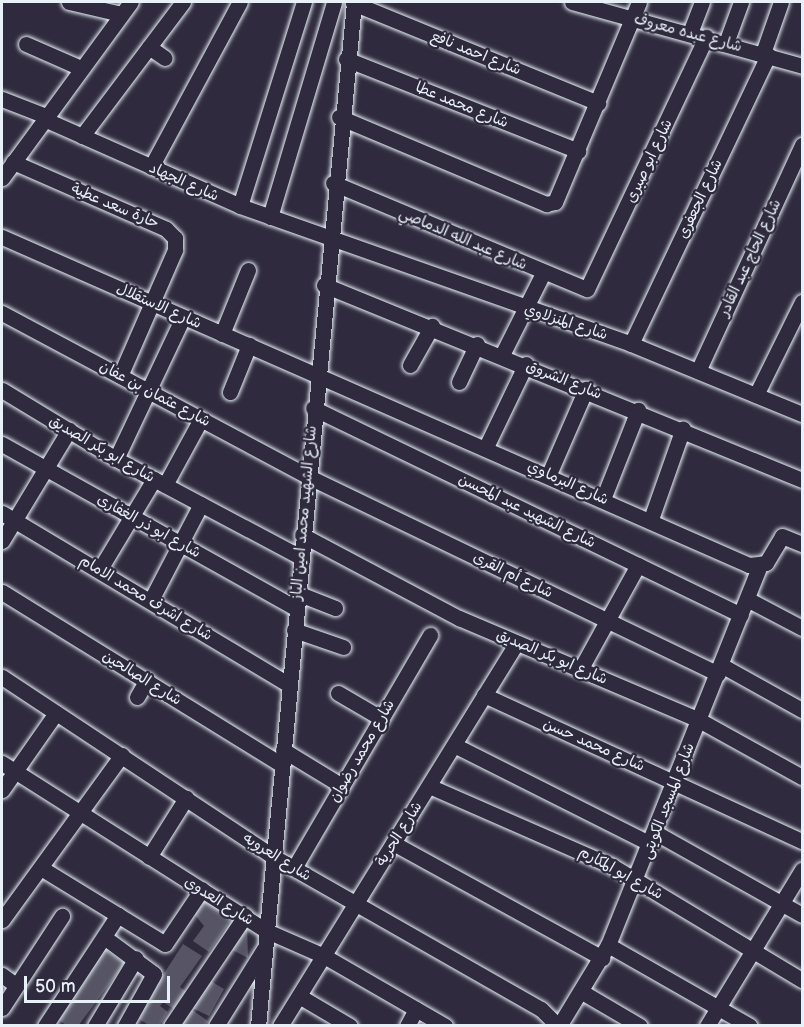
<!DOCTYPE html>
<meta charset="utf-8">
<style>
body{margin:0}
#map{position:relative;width:804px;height:1027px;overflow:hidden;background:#2f2a3d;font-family:"Balsamiq Sans","Playpen Sans Arabic",sans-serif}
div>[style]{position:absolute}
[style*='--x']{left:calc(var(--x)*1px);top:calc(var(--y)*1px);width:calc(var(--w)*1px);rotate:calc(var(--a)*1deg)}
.building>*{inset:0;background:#575565}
.roads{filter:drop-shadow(0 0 2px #e8f1f8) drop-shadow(0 0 2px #e8f1f8)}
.street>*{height:15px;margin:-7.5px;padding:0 7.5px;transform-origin:7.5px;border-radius:7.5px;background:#2f2a3d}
span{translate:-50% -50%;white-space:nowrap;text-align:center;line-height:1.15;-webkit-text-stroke:4.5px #2f2a3d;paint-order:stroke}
.street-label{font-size:15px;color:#e8f1f8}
.frame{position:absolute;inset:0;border:3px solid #e8f1f8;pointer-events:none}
.scale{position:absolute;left:24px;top:976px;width:146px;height:27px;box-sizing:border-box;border:3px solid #e8f1f8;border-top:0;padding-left:8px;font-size:18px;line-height:21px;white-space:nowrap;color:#e8f1f8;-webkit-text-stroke:4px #2f2a3d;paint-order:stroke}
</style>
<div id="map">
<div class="building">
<div style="clip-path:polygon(203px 895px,233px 917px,209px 952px,193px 941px,204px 926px,191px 910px)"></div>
<div style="clip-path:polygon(233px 917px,247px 924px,248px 958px,219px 943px)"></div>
<div style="clip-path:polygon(97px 944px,125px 963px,78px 1026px,67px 1026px,48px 1011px)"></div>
<div style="clip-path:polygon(183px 944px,202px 956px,180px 987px,188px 993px,199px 974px,224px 989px,209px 1016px,182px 1003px,208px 1021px,205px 1026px,169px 1026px,177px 1011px,163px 1002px,160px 1006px,168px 1012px,159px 1026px,150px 1026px,136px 1017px)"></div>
</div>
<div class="roads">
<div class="street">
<div style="--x:69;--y:2;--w:53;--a:13"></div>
<div style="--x:572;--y:2;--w:239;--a:15.5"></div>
<div style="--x:353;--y:3;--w:265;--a:22.2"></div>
<div style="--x:690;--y:33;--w:33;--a:-69"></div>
<div style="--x:726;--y:43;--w:44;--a:-69.9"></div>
<div style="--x:26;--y:44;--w:60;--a:23.6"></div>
<div style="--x:149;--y:47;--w:19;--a:35"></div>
<div style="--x:763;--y:53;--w:54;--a:-70.6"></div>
<div style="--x:346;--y:59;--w:250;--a:21.6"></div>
<div style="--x:2;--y:99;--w:47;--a:21.1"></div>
<div style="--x:339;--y:117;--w:225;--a:22.8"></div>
<div style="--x:546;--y:204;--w:9;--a:-13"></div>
<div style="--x:555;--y:202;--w:217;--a:-67.2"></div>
<div style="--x:44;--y:119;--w:214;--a:23.9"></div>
<div style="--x:240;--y:206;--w:415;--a:19.4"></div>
<div style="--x:631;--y:344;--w:185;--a:22.3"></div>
<div style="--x:82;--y:136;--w:168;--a:-53"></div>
<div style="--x:13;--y:162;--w:167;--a:23.6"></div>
<div style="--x:166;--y:229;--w:13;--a:45"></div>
<div style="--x:175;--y:238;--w:12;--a:90"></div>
<div style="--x:175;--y:250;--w:137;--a:113.6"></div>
<div style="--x:151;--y:167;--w:187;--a:-61.7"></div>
<div style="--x:2;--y:178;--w:218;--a:-53.8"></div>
<div style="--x:333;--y:183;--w:275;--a:22.7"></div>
<div style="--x:587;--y:289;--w:279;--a:-64.7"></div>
<div style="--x:240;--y:206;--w:214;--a:-72.6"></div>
<div style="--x:270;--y:217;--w:224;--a:-73.4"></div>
<div style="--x:2;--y:237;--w:816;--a:23.71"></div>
<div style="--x:749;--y:565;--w:17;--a:-7"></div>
<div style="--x:766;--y:563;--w:31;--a:-59"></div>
<div style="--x:782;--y:536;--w:22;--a:22"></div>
<div style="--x:324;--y:285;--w:516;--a:22.19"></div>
<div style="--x:2;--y:313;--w:346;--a:28.1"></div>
<div style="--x:307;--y:476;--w:456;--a:25.7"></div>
<div style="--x:222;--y:334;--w:69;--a:-67.9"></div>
<div style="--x:631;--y:344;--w:320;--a:-64.6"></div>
<div style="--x:502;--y:355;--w:92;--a:-63.4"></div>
<div style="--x:410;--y:365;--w:45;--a:-60.6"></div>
<div style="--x:698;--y:371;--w:249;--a:-65.3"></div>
<div style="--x:459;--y:382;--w:42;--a:-64.7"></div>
<div style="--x:2;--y:390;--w:133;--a:31.2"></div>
<div style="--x:116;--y:459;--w:208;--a:28"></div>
<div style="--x:230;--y:392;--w:51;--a:-68"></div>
<div style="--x:756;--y:395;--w:104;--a:-63.7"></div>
<div style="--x:313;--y:408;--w:475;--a:25.8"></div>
<div style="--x:2;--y:444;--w:337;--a:29.2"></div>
<div style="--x:486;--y:447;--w:92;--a:-64.3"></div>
<div style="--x:116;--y:459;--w:157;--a:-64.7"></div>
<div style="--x:549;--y:474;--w:93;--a:-66.5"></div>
<div style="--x:165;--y:485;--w:75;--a:-61.4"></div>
<div style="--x:603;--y:499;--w:96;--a:-68.5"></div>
<div style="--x:2;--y:513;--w:335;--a:30.9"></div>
<div style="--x:651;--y:519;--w:96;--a:-70.6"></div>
<div style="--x:302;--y:535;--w:178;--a:27.9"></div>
<div style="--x:459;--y:618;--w:261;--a:23"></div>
<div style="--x:699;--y:720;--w:118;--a:29"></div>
<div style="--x:2;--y:541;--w:130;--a:-58.9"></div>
<div style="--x:100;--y:569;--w:105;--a:-59"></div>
<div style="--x:2;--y:592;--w:329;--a:31.7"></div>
<div style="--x:297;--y:593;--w:41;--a:21.5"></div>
<div style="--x:747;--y:599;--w:62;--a:27.8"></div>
<div style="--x:151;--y:600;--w:108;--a:-62.5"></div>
<div style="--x:294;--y:630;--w:52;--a:19.1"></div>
<div style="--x:721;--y:665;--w:93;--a:29.1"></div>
<div style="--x:580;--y:670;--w:120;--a:-61.1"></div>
<div style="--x:2;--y:677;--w:326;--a:33.5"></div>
<div style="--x:274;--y:857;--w:307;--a:29.7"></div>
<div style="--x:541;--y:1009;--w:24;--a:45"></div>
<div style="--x:338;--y:693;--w:50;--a:30.2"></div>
<div style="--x:484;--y:695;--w:350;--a:24.7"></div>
<div style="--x:137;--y:697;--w:20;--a:-60"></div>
<div style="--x:454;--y:745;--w:220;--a:26.7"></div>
<div style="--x:283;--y:750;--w:69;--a:31.4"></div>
<div style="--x:2;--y:763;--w:314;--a:32.4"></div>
<div style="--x:267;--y:931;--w:62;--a:23.7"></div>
<div style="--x:324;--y:956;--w:140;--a:30"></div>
<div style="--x:429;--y:786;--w:200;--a:23.6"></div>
<div style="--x:612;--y:866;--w:222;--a:31"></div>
<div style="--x:2;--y:790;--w:94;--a:-55"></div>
<div style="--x:656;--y:833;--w:167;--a:29.3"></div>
<div style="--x:393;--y:843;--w:239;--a:28.8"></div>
<div style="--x:149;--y:857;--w:70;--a:-57.9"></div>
<div style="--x:41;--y:868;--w:145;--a:31.5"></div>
<div style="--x:165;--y:944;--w:66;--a:-56.1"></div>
<div style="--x:294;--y:868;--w:270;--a:-59.7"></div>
<div style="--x:2;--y:920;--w:204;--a:-54"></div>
<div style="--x:104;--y:937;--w:62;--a:36.5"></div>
<div style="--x:154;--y:974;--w:60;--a:119.1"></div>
<div style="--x:608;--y:945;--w:163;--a:29.7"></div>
<div style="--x:2;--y:975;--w:17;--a:36"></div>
<div style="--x:582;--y:992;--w:67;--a:30.4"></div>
<div style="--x:299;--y:996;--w:59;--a:30.5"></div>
<div style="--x:2;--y:1008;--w:110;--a:-56.9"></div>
<div style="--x:45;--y:1026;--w:133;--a:-56.7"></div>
<div style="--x:95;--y:1026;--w:79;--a:-58.9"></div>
<div style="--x:171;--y:1026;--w:133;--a:-56.1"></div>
<div style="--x:216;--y:1026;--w:91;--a:-58.1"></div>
<div style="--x:258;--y:1026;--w:1028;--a:-84.64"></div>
<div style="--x:280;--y:1026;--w:450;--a:-58.3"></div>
<div style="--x:407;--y:1026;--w:19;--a:-62"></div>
<div style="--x:559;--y:1026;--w:95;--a:-58.8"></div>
<div style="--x:608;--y:945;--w:407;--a:-68.2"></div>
<div style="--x:707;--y:1026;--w:183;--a:-58.7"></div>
</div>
</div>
<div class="street-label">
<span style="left:688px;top:33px;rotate:15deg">شارع عبده معروف</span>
<span style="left:476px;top:53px;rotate:22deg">شارع احمد نافع</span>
<span style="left:462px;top:105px;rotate:22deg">شارع محمد عطا</span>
<span style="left:649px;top:161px;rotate:-65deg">شارع ابو صبرى</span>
<span style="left:184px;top:182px;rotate:24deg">شارع الجهاد</span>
<span style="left:700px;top:199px;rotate:-65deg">شارع الجعفرى</span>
<span style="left:115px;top:206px;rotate:23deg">حارة سعد عطية</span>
<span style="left:463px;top:239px;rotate:23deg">شارع عبد الله الدماصي</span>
<span style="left:750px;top:258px;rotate:-65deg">شارع الحاج عبد القادر</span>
<span style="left:159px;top:306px;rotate:24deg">شارع الاستقلال</span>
<span style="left:566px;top:322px;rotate:18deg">شارع المنزلاوي</span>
<span style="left:564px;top:380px;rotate:22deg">شارع الشروق</span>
<span style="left:155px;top:394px;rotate:28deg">شارع عثمان بن عفان</span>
<span style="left:102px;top:449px;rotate:30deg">شارع ابو بكر الصديق</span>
<span style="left:568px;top:483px;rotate:24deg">شارع البرماوي</span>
<span style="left:527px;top:511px;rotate:26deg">شارع الشهيد عبد المحسن</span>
<span style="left:304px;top:513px;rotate:-85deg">شارع الشهيد محمد امين الباز</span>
<span style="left:149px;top:526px;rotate:29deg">شارع ابو ذر الغفارى</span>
<span style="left:513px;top:575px;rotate:26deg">شارع أم القرى</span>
<span style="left:146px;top:598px;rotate:31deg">شارع اشرف محمد الامام</span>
<span style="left:552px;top:657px;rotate:23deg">شارع ابو بكر الصديق</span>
<span style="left:142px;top:678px;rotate:32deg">شارع الصالحين</span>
<span style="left:594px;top:745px;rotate:24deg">شارع محمد حسن</span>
<span style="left:362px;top:751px;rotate:-60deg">شارع محمد رضوان</span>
<span style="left:668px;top:801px;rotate:-69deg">شارع المسجد الكويتى</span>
<span style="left:399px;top:834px;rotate:-58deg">شارع الحرية</span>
<span style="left:277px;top:857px;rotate:32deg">شارع العروبه</span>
<span style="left:621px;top:873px;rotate:29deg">شارع ابو المكارم</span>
<span style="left:219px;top:901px;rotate:32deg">شارع العدوى</span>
</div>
<div class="frame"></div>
<div class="scale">50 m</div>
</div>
